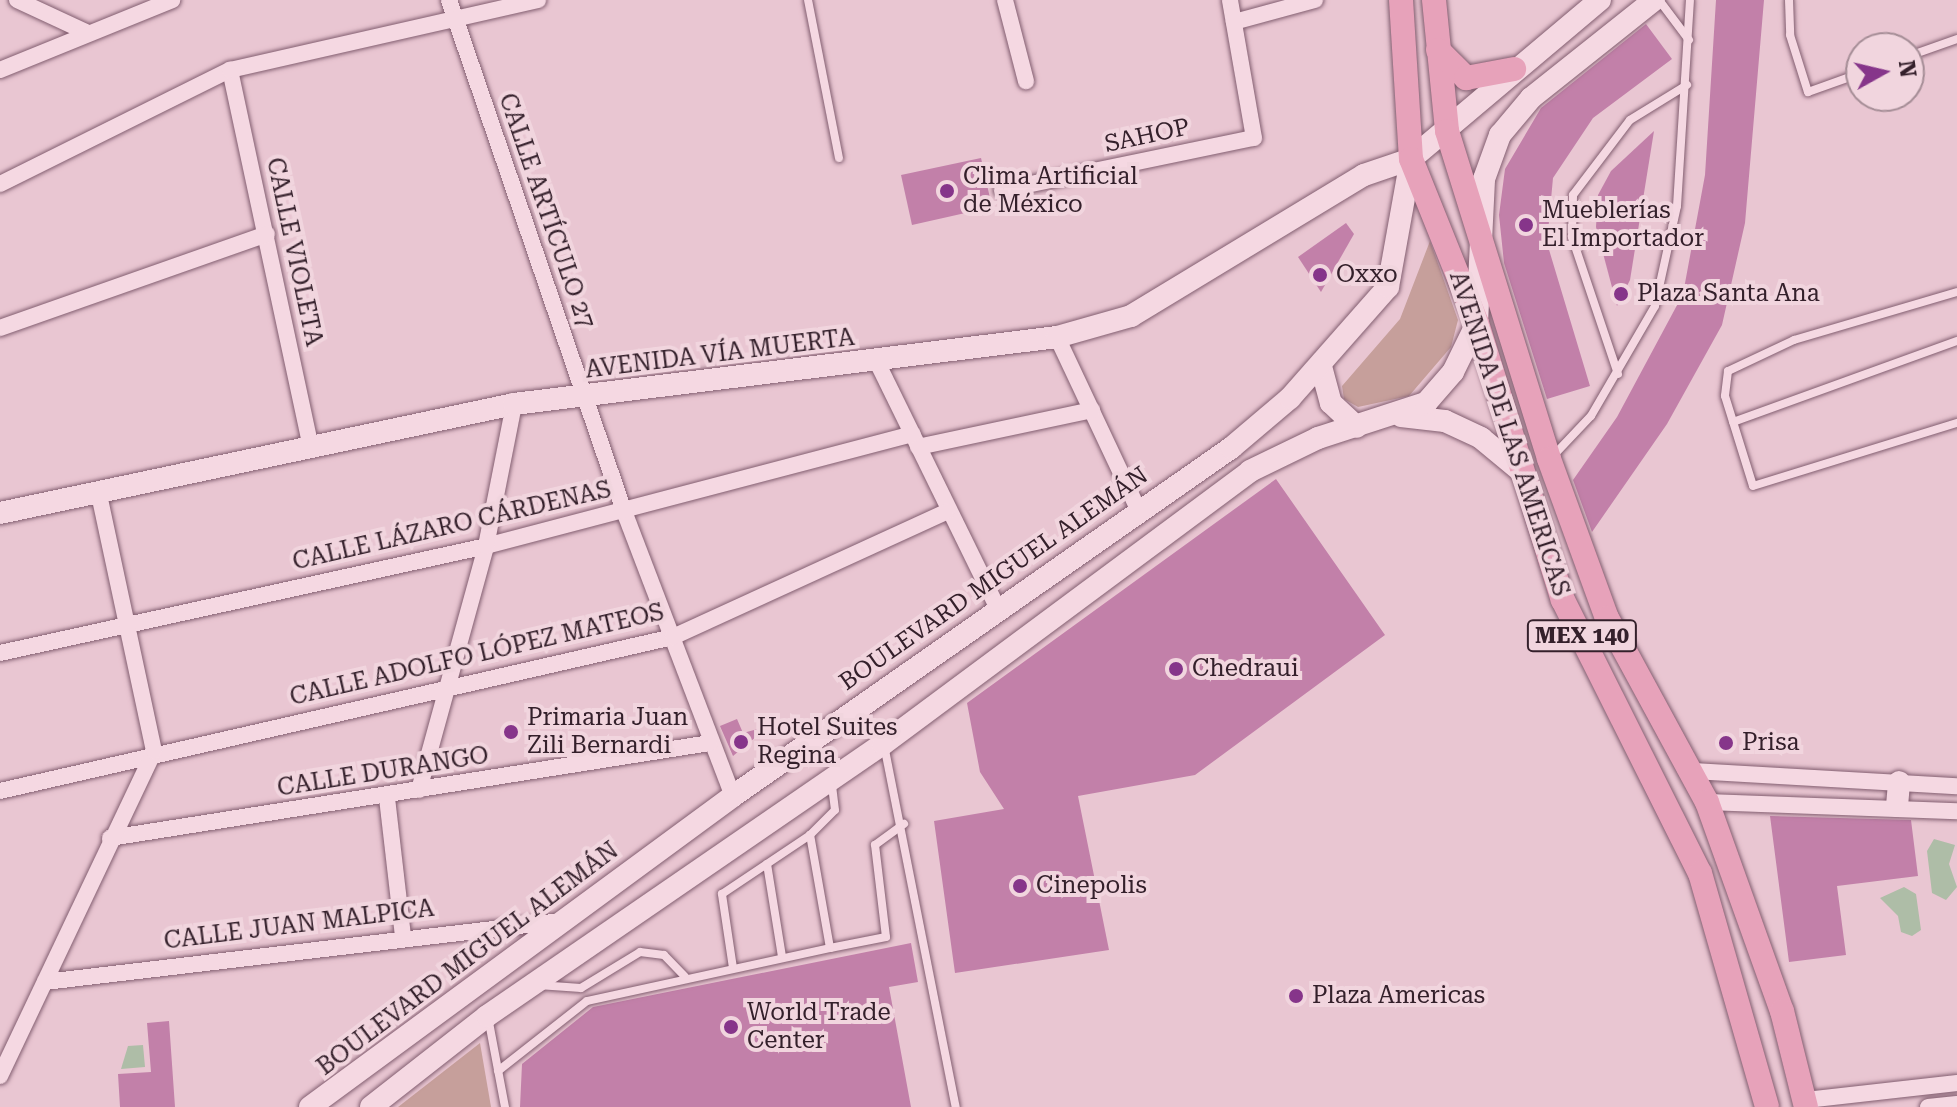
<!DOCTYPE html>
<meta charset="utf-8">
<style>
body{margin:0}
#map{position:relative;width:1957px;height:1107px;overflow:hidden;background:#e9c6d2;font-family:"Roboto Serif",serif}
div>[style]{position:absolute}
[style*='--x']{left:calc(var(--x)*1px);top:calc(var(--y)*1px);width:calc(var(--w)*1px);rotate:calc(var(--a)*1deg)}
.green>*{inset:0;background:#c69f9b}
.water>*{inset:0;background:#aebda7}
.building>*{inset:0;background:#c280a9}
.roads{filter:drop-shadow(0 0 2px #825e70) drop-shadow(0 0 2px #825e70)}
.lane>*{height:8px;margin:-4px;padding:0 4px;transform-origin:4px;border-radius:4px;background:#f5d8e2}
.street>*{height:16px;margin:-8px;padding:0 8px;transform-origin:8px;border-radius:8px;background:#f5d8e2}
.secondary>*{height:22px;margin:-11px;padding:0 11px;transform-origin:11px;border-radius:11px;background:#f5d8e2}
.primary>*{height:24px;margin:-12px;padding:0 12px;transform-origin:12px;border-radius:12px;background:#e7a2ba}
.dots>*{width:22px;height:22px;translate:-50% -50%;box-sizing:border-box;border:4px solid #f1d5de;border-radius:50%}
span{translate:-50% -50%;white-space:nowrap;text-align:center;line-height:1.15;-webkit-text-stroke:8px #f1d5de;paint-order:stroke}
.shield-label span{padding:2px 6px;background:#f1d5de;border:2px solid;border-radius:6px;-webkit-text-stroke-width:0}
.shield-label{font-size:22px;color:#34202b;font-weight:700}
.street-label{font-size:24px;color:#34202b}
.poi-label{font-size:24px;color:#34202b}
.left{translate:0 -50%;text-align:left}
.north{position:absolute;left:1845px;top:32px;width:80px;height:80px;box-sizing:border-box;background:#f1d5de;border:2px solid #a58d96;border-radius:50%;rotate:82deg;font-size:22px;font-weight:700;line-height:32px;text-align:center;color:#34202b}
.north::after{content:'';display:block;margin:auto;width:28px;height:36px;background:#86358a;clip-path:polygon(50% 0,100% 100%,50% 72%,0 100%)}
</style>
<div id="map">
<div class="green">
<div style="clip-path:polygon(1430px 241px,1458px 320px,1451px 347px,1409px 396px,1358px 407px,1344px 399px,1342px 386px,1400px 319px)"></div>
<div style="clip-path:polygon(480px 1043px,491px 1107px,398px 1107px)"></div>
</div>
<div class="water">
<div style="clip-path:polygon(1934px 839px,1955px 845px,1949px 864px,1957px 887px,1946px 900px,1932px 893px,1927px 851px)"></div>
<div style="clip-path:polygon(1904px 887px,1916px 894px,1921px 930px,1912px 936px,1901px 932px,1898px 916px,1880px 898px)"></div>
<div style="clip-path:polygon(143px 1045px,145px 1067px,121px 1069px,128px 1046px)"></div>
</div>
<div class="building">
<div style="clip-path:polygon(1716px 0,1764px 0,1745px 223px,1722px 325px,1667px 424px,1592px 532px,1573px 480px,1617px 417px,1683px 294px,1705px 175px)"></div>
<div style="clip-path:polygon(1646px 24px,1672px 59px,1593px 118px,1553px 178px,1547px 243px,1590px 386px,1547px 399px,1504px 263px,1499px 215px,1505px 169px,1541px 108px)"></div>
<div style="clip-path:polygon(1654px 131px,1630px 280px,1617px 306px,1596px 227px,1598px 195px,1611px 171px)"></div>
<div style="clip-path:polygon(981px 158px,992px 207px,912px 225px,901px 175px)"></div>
<div style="clip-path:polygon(1346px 223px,1354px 234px,1321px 292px,1298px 257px)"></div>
<div style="clip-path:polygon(660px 349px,662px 371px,605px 376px,603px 355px)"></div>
<div style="clip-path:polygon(1276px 479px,1385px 635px,1195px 775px,1078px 796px,1109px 950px,955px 973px,934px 821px,1004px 809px,980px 772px,967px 703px)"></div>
<div style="clip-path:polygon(737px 719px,743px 733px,769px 726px,733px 756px,720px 726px)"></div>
<div style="clip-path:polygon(1770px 816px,1911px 820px,1918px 876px,1837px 886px,1846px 955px,1789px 962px)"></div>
<div style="clip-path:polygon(911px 943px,918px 982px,889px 987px,911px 1107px,520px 1107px,522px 1064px,593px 1007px)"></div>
<div style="clip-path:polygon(169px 1021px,175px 1107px,120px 1107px,118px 1074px,151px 1072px,147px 1023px)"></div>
</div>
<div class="roads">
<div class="lane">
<div style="--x:808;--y:0;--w:161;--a:78.9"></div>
<div style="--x:1659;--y:0;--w:50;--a:53.1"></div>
<div style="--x:1789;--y:0;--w:35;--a:88"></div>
<div style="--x:1790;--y:35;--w:60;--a:72.5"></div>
<div style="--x:1808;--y:92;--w:56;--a:-19.7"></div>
<div style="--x:1909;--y:56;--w:51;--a:-19.5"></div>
<div style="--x:1957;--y:292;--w:170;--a:163.6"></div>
<div style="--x:1794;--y:340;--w:73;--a:154.8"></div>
<div style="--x:1728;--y:371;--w:25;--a:97"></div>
<div style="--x:1725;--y:396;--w:94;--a:72.7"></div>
<div style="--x:1753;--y:486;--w:214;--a:-17.2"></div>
<div style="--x:1618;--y:374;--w:145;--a:-108.6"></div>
<div style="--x:1572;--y:237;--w:42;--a:-88.6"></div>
<div style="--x:1573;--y:195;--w:94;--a:-52.8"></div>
<div style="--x:1630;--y:120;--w:67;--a:-31.6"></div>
<div style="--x:1733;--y:422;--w:238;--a:-19.9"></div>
<div style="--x:1553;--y:456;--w:55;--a:-46.5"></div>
<div style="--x:1591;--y:416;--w:127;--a:-59.8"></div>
<div style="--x:1655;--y:306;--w:102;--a:-77.6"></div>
<div style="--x:1677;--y:206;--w:206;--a:-86.4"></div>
<div style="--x:884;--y:745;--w:369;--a:78.8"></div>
<div style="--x:767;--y:864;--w:94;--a:80.8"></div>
<div style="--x:830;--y:948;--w:57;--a:-11.1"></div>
<div style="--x:886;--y:937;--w:93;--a:-96.8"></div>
<div style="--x:875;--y:845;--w:36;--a:-36"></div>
<div style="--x:733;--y:968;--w:75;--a:-98.5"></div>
<div style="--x:722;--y:894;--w:106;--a:-33.8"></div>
<div style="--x:538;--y:985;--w:43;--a:4"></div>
<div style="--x:581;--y:988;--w:69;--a:-31.4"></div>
<div style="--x:640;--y:952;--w:24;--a:7"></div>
<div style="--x:664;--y:955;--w:30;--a:46"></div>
<div style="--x:488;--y:1017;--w:92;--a:79.3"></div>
<div style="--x:498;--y:1071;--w:113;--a:-38.2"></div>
<div style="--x:587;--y:1001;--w:249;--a:-12.3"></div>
<div style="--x:830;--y:948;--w:115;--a:-100"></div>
<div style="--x:810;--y:835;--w:35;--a:-45"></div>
<div style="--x:835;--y:810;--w:26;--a:-97"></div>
</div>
<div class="street">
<div style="--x:17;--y:0;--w:76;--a:24.9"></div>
<div style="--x:449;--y:0;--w:540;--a:71.1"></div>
<div style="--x:624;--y:511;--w:305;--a:69.1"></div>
<div style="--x:1005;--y:0;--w:84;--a:75.5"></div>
<div style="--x:1234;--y:22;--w:84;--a:-15.2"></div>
<div style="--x:0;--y:70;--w:186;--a:-22.1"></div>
<div style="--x:230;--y:70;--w:382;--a:77.9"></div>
<div style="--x:0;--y:184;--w:257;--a:-26.4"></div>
<div style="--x:230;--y:70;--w:316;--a:-12.8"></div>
<div style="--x:1002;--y:190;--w:257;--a:-11.7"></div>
<div style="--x:1254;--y:138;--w:140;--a:-99.9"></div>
<div style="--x:0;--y:328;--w:283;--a:-19.4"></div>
<div style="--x:1057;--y:337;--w:188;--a:64.8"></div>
<div style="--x:877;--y:362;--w:273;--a:63.9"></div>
<div style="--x:918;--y:447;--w:178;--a:-12"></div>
<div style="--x:0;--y:653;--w:498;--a:-12.4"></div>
<div style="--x:486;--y:546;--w:441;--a:-14.7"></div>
<div style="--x:1693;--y:771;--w:264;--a:3.3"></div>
<div style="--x:419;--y:790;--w:253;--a:-74.6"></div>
<div style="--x:486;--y:546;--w:145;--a:-78.8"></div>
<div style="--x:0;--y:791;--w:690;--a:-12.89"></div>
<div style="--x:673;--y:637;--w:300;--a:-24.6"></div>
<div style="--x:387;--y:798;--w:139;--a:83.4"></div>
<div style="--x:1707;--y:802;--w:250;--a:2.1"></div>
<div style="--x:110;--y:838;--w:607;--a:-9"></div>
<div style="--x:45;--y:982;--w:520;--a:-6.74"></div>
<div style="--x:0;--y:1076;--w:360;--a:-64.6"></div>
<div style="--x:154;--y:751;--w:267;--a:-102.1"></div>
<div style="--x:1806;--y:1100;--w:152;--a:-6.4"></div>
<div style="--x:1928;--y:1107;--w:29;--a:-6"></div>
</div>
<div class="secondary">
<div style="--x:1322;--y:370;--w:34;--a:75"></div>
<div style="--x:1331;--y:403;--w:35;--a:43"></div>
<div style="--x:1401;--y:416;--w:44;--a:6.5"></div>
<div style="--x:1445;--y:421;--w:40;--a:25"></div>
<div style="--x:1481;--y:438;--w:53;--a:39.7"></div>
<div style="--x:0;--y:513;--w:525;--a:-11.97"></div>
<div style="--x:514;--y:404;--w:547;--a:-7.03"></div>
<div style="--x:1057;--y:337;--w:77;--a:-15.8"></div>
<div style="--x:1131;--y:316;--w:272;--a:-31.2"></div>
<div style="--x:1364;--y:175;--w:50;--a:-18.8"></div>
<div style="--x:1897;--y:806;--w:24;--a:-85"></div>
<div style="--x:310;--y:1107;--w:525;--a:-36.32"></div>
<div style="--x:733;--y:796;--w:608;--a:-34.95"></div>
<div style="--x:1231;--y:448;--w:77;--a:-40.3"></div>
<div style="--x:1290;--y:398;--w:148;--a:-48.6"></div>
<div style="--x:1388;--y:287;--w:130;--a:-79.8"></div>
<div style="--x:1411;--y:159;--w:247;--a:-40.1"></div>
<div style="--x:371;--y:1107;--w:147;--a:-38.1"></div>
<div style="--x:487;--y:1016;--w:480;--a:-34.5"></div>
<div style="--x:883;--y:744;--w:457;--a:-36.6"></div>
<div style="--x:1250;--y:471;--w:76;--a:-25.9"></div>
<div style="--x:1318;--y:438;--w:114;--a:-18"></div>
<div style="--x:1426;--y:403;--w:41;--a:-48.9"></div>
<div style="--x:1453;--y:372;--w:55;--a:-63.9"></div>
<div style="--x:1477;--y:323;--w:144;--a:-87.2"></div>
<div style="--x:1484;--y:179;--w:47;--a:-70"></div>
<div style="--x:1500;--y:135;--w:48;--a:-50"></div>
<div style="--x:1531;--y:98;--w:157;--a:-38.5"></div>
</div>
<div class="primary">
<div style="--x:1401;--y:0;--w:159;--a:86.4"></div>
<div style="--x:1411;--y:159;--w:177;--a:68.1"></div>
<div style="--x:1477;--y:323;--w:290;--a:72.8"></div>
<div style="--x:1563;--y:600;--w:305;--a:63.4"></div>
<div style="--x:1700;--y:873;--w:243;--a:74"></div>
<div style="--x:1434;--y:0;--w:132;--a:84.3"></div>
<div style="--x:1447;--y:131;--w:343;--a:72.7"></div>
<div style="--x:1549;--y:459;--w:169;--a:70"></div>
<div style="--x:1607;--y:618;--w:209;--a:61.5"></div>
<div style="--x:1707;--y:802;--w:222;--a:70.3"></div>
<div style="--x:1782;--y:1011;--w:99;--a:76"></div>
<div style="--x:1438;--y:50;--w:40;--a:45"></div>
<div style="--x:1466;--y:78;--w:49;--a:-10.6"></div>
</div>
</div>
<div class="dots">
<div style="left:947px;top:191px;background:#86358a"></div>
<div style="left:1526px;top:225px;background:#86358a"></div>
<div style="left:1320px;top:275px;background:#86358a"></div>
<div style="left:1621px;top:294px;background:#86358a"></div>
<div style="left:1176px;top:669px;background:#86358a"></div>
<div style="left:511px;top:732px;background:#86358a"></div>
<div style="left:741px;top:742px;background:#86358a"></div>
<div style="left:1726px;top:743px;background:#86358a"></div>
<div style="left:1020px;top:886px;background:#86358a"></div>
<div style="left:1296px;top:996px;background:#86358a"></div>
<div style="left:731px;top:1027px;background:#86358a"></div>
</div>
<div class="shield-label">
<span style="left:1582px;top:636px">MEX 140</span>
</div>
<div class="street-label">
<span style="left:1147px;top:136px;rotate:-12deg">SAHOP</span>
<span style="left:546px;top:211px;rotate:71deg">CALLE ARTÍCULO 27</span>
<span style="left:294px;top:252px;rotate:78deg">CALLE VIOLETA</span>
<span style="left:720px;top:354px;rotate:-7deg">AVENIDA VÍA MUERTA</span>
<span style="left:1509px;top:434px;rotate:72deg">AVENIDA DE LAS AMERICAS</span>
<span style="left:452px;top:526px;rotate:-13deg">CALLE LÁZARO CÁRDENAS</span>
<span style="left:994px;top:579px;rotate:-35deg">BOULEVARD MIGUEL ALEMÁN</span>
<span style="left:477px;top:655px;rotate:-13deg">CALLE ADOLFO LÓPEZ MATEOS</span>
<span style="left:383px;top:772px;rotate:-9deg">CALLE DURANGO</span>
<span style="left:299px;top:925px;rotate:-7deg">CALLE JUAN MALPICA</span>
<span style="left:468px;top:959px;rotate:-37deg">BOULEVARD MIGUEL ALEMÁN</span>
</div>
<div class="poi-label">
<span class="left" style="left:963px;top:191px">Clima Artificial<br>de México</span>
<span class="left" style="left:1542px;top:225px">Mueblerías<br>El Importador</span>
<span class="left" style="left:1336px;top:275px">Oxxo</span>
<span class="left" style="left:1637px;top:294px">Plaza Santa Ana</span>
<span class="left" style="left:1192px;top:669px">Chedraui</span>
<span class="left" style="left:527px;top:732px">Primaria Juan<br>Zili Bernardi</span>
<span class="left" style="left:757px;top:742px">Hotel Suites<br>Regina</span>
<span class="left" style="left:1742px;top:743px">Prisa</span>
<span class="left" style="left:1036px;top:886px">Cinepolis</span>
<span class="left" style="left:1312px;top:996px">Plaza Americas</span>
<span class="left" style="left:747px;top:1027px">World Trade<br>Center</span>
</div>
<div class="north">N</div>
</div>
